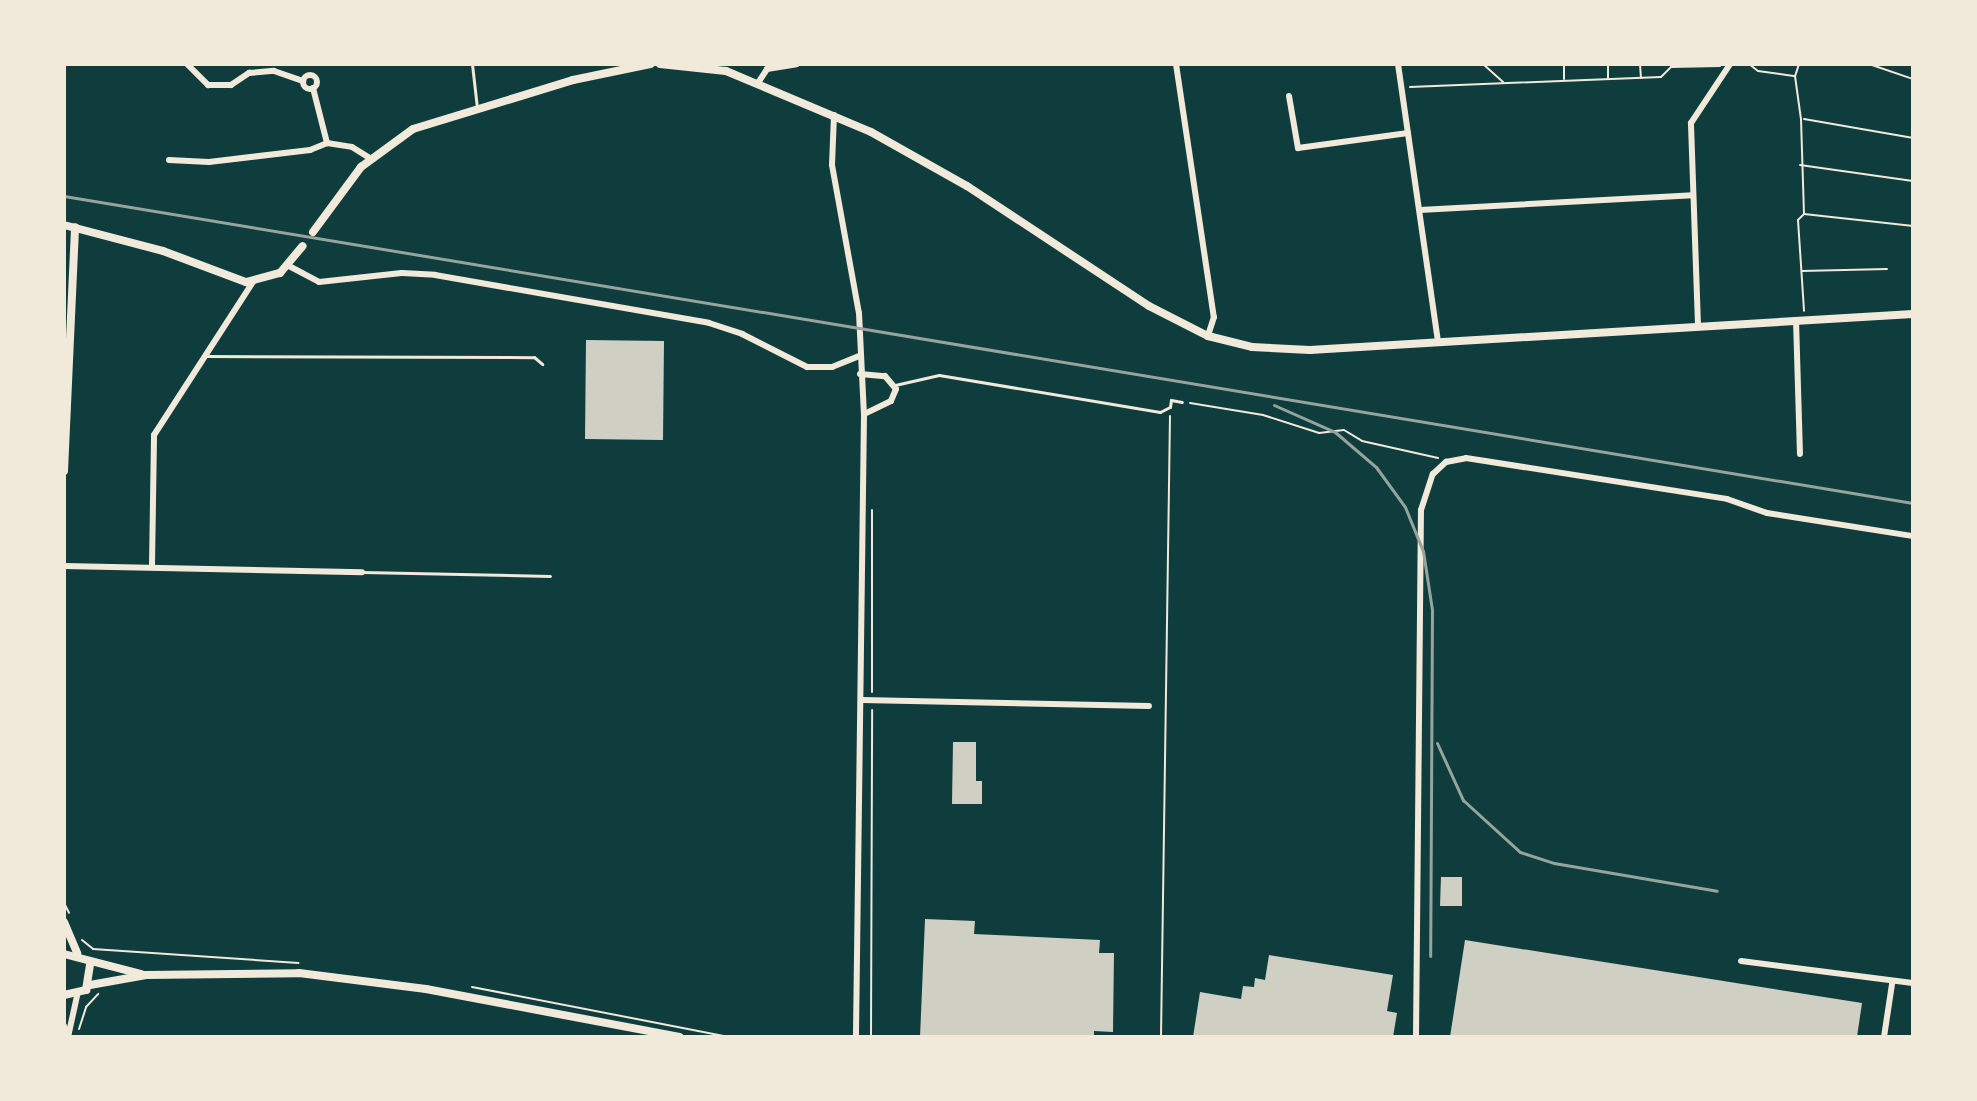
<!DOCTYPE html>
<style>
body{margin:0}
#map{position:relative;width:1977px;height:1101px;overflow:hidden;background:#0f3d3e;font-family:"Source Sans 3",sans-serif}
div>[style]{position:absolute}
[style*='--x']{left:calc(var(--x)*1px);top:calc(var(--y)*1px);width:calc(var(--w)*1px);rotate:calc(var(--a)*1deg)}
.building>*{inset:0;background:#cfcfc3}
.path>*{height:2px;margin:-1px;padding:0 1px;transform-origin:1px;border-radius:1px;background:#f1e9da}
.service>*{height:3px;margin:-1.5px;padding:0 1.5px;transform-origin:1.5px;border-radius:1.5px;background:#f1e9da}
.minor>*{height:6px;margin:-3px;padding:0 3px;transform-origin:3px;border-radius:3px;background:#f1e9da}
.minor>.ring{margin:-3px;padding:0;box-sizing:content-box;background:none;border:6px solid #f1e9da;border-radius:50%}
.tertiary>*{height:8px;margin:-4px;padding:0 4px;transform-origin:4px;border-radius:4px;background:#f1e9da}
.rail>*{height:3px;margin:-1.5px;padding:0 1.5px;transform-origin:1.5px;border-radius:1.5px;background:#97a49c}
span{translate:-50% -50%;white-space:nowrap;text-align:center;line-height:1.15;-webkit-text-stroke:6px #f1e9da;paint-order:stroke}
.frame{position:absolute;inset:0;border:66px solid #f1e9da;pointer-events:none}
</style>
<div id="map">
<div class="building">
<div style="clip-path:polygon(586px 340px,664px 341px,663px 440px,585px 439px)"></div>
<div style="clip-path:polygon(953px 742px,976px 742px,976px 781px,982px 781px,982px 804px,952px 804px)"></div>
<div style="clip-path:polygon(1441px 877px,1462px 877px,1462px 906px,1440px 906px)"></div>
<div style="clip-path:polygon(925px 919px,975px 921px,974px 934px,1100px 940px,1099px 953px,1114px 953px,1113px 1032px,1094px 1031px,1094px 1037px,920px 1037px)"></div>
<div style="clip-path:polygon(1465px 940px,1862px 1003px,1857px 1037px,1450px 1037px)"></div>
<div style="clip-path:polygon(1269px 955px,1393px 975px,1387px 1011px,1397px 1013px,1393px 1037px,1193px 1037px,1200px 992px,1241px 999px,1243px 986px,1254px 987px,1255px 978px,1265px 980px)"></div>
</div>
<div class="path">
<div style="--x:1483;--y:64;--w:27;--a:42"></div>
<div style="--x:1564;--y:64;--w:15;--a:90"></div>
<div style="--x:1608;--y:64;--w:14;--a:90"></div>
<div style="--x:1640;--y:64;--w:14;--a:86"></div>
<div style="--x:1749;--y:64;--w:11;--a:38"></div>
<div style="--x:1758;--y:71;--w:36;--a:8"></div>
<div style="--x:1799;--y:64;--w:13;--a:108"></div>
<div style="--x:1795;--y:76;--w:43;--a:82.1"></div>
<div style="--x:1801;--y:119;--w:95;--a:88.2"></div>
<div style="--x:1804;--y:214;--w:8;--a:135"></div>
<div style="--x:1798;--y:220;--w:91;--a:86.2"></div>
<div style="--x:1869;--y:64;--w:46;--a:18.8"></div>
<div style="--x:1410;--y:87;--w:251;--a:-2.3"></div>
<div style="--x:1661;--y:77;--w:14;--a:-45"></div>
<div style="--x:1671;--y:67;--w:49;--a:-1.2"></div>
<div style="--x:1804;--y:119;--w:111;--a:9.9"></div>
<div style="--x:1800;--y:165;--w:114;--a:8.1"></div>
<div style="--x:1804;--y:214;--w:110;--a:6.3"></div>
<div style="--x:1802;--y:271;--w:85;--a:-1.3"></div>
<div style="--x:1190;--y:403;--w:74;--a:9.3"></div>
<div style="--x:1263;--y:415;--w:59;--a:17.8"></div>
<div style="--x:1319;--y:433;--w:25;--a:-7"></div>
<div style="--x:1344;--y:430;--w:21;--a:31"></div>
<div style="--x:1362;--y:441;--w:78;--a:12.6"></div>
<div style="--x:872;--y:692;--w:182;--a:-90"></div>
<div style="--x:64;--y:903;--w:11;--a:63"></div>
<div style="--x:82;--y:940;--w:14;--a:39"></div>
<div style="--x:93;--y:949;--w:206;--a:3.9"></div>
<div style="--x:472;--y:987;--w:263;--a:11"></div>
<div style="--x:79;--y:1029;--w:23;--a:-72"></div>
<div style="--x:86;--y:1007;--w:18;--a:-47"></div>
<div style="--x:871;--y:1037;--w:327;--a:-89.8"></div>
<div style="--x:1161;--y:1037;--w:621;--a:-89.17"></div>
</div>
<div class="service">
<div style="--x:472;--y:64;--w:44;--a:83.5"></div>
<div style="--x:206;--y:356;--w:328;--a:0.2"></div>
<div style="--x:534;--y:357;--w:11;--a:41"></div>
<div style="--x:895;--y:385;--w:45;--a:-12.8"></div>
<div style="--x:939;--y:375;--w:224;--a:9.5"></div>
<div style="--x:1160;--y:412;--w:11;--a:-27"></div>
<div style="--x:1170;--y:407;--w:7;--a:-82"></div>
<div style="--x:1171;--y:400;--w:11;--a:10"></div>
<div style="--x:362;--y:572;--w:188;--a:1.2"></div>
</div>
<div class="minor">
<div style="--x:187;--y:64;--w:30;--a:45"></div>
<div style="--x:208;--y:85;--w:23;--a:0"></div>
<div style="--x:231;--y:85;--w:22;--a:-34"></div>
<div style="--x:249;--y:73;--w:25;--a:-5"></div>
<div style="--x:274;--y:71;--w:31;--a:19"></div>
<div style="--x:1176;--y:64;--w:256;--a:81.5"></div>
<div style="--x:1214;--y:317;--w:20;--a:108"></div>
<div style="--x:1398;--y:64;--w:281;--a:81.8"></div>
<div class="ring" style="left:303px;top:75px;width:8px;height:8px"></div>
<div style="--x:758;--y:83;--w:17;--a:-57"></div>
<div style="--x:767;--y:69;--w:30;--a:-9"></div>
<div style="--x:313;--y:88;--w:57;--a:75.7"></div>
<div style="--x:1289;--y:96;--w:53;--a:80.2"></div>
<div style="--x:1298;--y:148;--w:111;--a:-7.8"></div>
<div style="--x:834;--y:115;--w:50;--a:92.3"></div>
<div style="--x:832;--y:165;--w:150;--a:79.7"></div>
<div style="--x:859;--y:313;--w:101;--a:87.2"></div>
<div style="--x:864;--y:414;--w:623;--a:90.74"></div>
<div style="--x:169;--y:160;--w:40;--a:2.9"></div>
<div style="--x:209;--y:162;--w:102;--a:-6.8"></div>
<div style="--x:310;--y:150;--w:18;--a:-22"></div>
<div style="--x:327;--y:143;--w:25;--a:9"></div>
<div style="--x:352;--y:147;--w:22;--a:32"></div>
<div style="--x:1420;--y:210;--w:273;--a:-3.1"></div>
<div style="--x:289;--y:266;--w:34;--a:28"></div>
<div style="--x:319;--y:282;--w:83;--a:-6.2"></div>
<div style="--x:402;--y:273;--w:33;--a:3"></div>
<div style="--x:435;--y:275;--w:278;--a:9.9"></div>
<div style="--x:709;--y:323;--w:35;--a:18"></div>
<div style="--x:742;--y:334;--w:73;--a:26.9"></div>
<div style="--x:807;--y:367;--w:25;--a:0"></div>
<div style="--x:832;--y:367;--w:29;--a:-22"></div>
<div style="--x:1796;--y:320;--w:134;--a:88.3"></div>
<div style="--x:1698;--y:325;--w:202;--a:-92"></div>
<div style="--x:1691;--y:123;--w:71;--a:-56.5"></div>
<div style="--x:860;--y:374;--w:25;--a:5"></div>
<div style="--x:885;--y:376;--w:17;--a:50"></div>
<div style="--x:896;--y:389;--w:13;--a:113"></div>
<div style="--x:891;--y:401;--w:30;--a:154"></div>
<div style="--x:152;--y:565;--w:130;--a:-89.1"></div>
<div style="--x:154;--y:435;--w:182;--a:-57.1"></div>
<div style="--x:64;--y:566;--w:298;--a:1.2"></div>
<div style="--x:862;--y:700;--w:287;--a:1.2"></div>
<div style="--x:1741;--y:961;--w:173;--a:7.3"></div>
<div style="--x:64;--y:1026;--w:11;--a:85"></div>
<div style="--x:68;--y:1037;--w:42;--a:-77.6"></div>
<div style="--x:1416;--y:1037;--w:527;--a:-89.46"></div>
<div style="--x:1421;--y:510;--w:38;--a:-72"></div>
<div style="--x:1433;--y:474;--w:18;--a:-43"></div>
<div style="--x:1446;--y:462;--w:20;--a:-11"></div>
<div style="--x:1466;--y:458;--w:264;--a:8.9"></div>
<div style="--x:1727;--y:499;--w:42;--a:19.3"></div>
<div style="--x:1767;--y:513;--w:148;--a:9"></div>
<div style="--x:1884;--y:1037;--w:54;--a:-81.4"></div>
</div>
<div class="tertiary">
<div style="--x:660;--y:64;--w:66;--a:6.1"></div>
<div style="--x:726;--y:71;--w:157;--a:22.8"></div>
<div style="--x:871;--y:132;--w:110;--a:29.4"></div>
<div style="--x:967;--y:186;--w:218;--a:33.4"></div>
<div style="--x:1149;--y:306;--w:66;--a:27"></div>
<div style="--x:1208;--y:336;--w:45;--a:14"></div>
<div style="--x:1252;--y:347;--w:58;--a:3"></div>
<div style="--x:1310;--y:350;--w:604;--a:-3.42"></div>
<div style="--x:64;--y:225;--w:102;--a:14.7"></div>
<div style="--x:163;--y:251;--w:89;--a:20.5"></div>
<div style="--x:246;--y:282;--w:35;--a:-15"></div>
<div style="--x:280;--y:273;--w:35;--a:-50"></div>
<div style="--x:313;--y:232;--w:81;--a:-53.6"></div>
<div style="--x:361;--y:167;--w:64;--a:-36.2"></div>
<div style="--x:413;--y:129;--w:167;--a:-17"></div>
<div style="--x:573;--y:80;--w:79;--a:-11.7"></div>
<div style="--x:64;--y:471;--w:244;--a:-87.4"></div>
<div style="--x:64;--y:922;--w:34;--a:67"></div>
<div style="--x:64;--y:954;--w:80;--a:14.6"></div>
<div style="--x:90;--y:985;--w:57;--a:-10.1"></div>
<div style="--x:146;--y:975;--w:153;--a:-0.7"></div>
<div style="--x:299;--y:973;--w:128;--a:7.2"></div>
<div style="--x:426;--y:989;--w:258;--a:10.7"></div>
<div style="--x:64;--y:995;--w:23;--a:-13"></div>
<div style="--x:86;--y:990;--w:26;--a:-81"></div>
</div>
<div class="rail">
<div style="--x:64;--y:196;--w:1874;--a:9.43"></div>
<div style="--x:1274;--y:405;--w:67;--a:23.9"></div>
<div style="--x:1335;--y:432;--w:54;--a:40.5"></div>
<div style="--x:1376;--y:467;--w:49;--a:54.1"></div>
<div style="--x:1405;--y:507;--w:48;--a:67.8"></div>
<div style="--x:1423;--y:551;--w:60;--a:81.3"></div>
<div style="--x:1432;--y:610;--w:346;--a:90.3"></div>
<div style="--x:1437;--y:743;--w:63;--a:65.5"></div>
<div style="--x:1463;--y:800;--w:77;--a:42.4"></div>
<div style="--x:1520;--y:852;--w:36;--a:18"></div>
<div style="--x:1554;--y:863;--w:165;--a:9.7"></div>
</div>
<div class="frame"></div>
</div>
